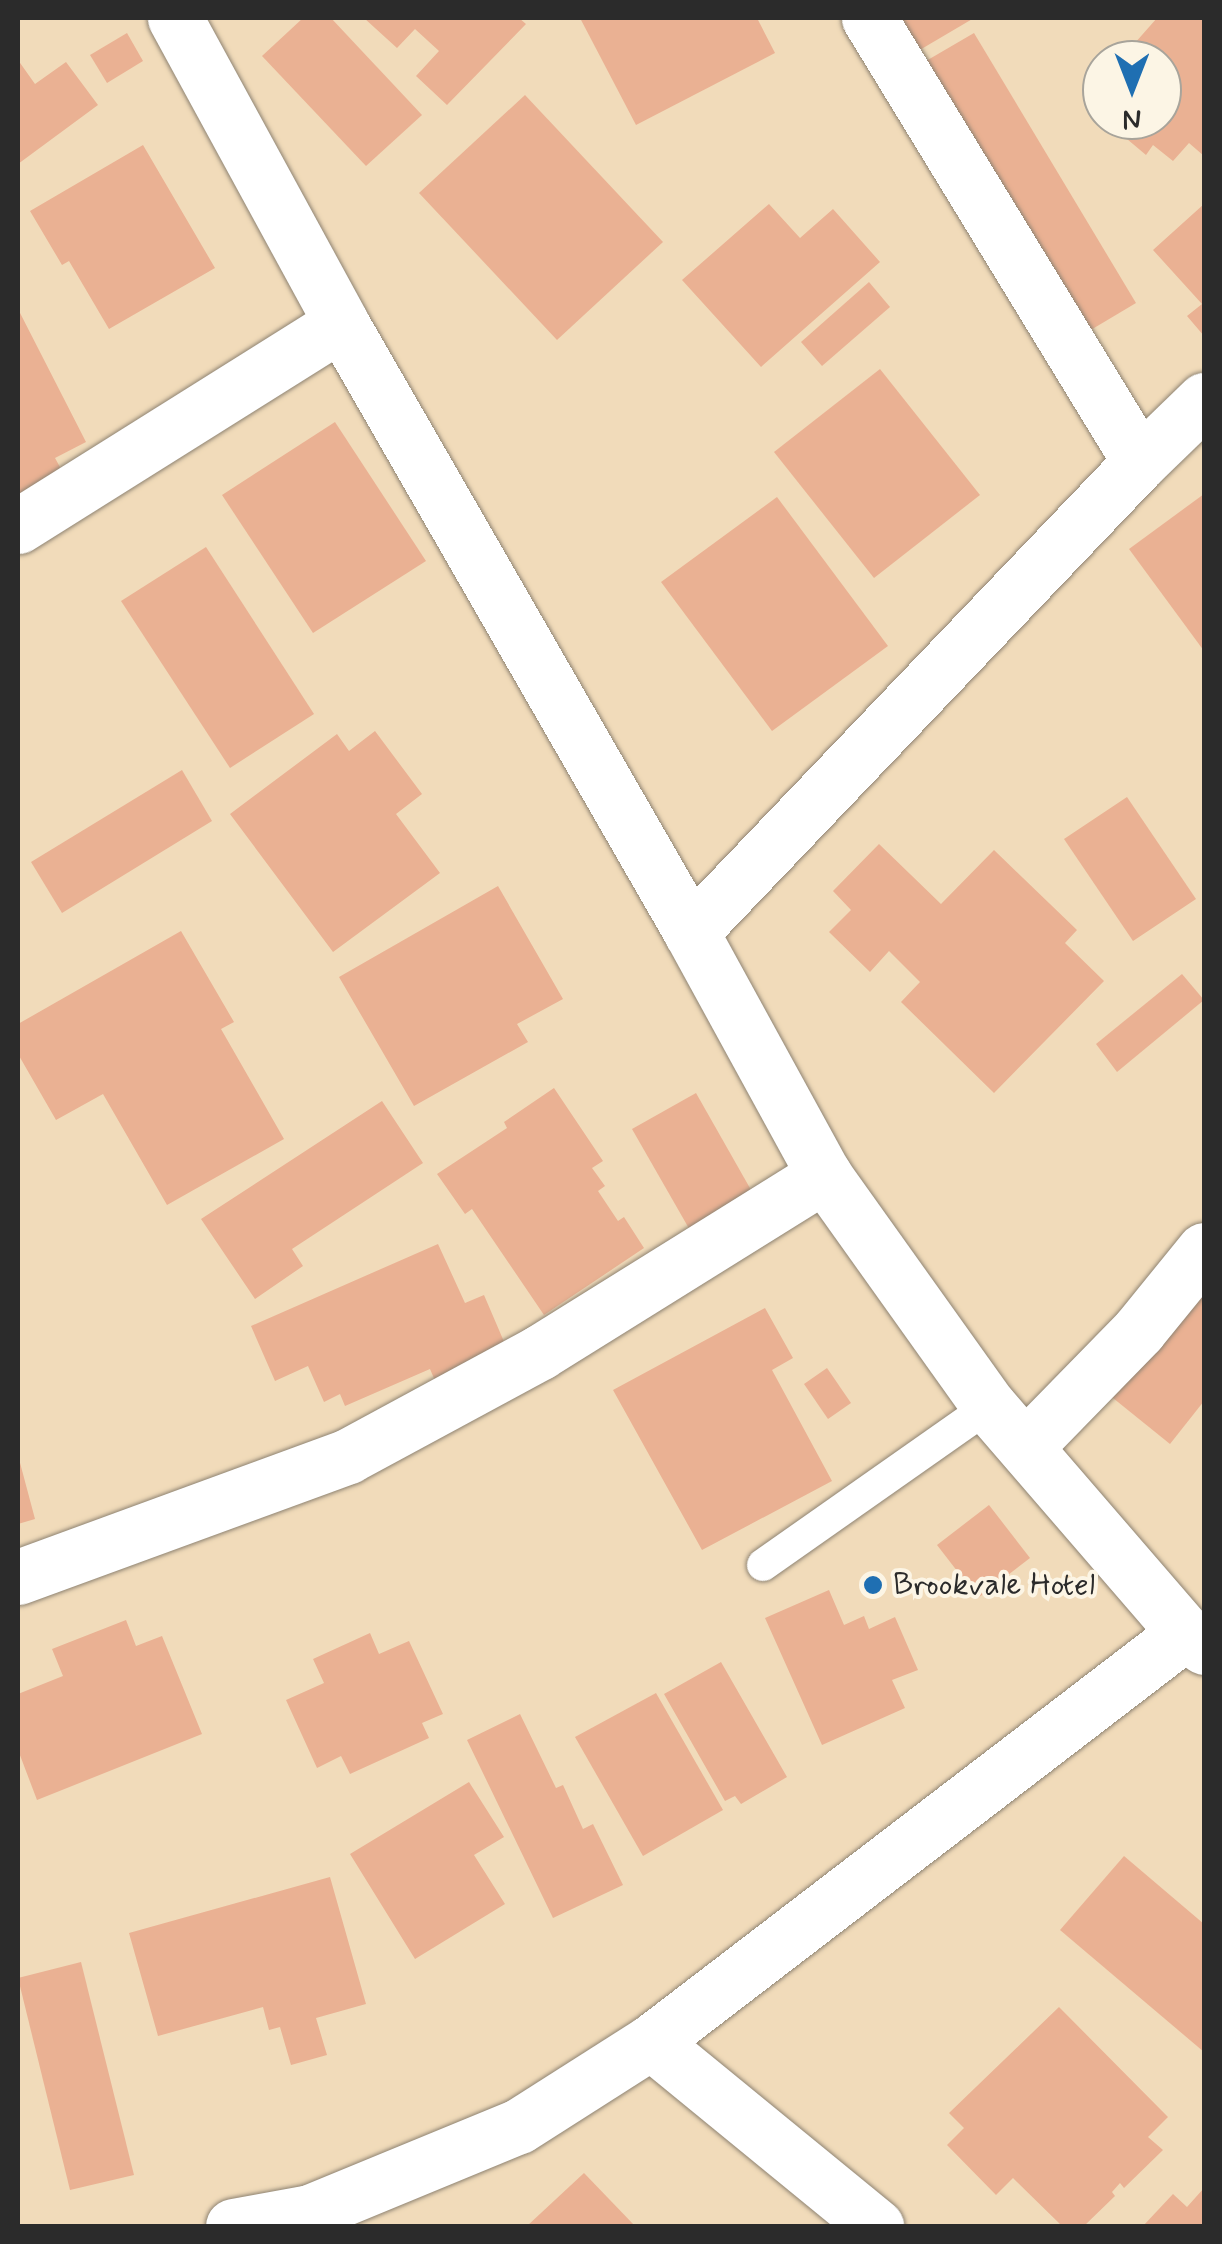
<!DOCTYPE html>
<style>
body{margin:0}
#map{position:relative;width:1222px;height:2244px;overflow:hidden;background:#f1dbba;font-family:Mynerve,sans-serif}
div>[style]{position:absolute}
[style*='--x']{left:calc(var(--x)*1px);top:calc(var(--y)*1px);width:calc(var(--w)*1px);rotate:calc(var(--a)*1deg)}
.building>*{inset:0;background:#eab193}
.roads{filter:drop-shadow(0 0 2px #8e8372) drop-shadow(0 0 2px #8e8372)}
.service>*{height:32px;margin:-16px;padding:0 16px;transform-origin:16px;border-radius:16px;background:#fff}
.minor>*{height:55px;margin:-27.5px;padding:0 27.5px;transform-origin:27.5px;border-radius:27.5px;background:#fff}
.dots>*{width:28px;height:28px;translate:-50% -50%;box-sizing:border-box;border:5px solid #fcf5e5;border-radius:50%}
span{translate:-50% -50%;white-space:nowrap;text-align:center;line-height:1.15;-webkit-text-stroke:8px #fcf5e5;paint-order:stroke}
.poi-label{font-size:32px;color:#2b2b2b}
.left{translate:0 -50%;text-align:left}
.frame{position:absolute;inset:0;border:20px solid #2b2b2b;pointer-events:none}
.north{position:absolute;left:1082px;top:40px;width:100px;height:100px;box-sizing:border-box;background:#fcf5e5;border:2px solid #a8a49b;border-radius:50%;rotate:180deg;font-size:28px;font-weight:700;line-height:40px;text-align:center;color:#2b2b2b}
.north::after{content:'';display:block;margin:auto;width:35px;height:45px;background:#1f6fb2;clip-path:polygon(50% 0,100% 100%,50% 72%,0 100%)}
</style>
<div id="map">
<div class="building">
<div style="clip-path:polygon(303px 18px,331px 18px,422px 115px,366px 166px,262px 56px)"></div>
<div style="clip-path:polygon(364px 18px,519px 18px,526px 24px,447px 105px,416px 76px,439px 51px,415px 29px,397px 48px)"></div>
<div style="clip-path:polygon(580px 18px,757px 18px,775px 53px,636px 125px)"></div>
<div style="clip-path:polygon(898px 18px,974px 18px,918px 51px)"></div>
<div style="clip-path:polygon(1157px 18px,1204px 18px,1204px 156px,1189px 143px,1173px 161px,1153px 145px,1146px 155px,1108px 123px,1162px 120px,1162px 60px,1137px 60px,1127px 52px)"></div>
<div style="clip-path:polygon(127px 33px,143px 61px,107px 83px,90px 55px)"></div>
<div style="clip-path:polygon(974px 33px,1136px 303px,1089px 331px,926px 61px)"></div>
<div style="clip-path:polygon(18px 60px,35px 84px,66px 62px,98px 105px,18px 164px)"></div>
<div style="clip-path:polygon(525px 95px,663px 242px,557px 340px,419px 193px)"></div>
<div style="clip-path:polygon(143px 145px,215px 268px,109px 329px,69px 261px,62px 265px,30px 211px)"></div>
<div style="clip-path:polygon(769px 204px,800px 238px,833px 209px,880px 262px,761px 367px,682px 280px)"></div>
<div style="clip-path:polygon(1204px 204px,1204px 336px,1187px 316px,1202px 304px,1153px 250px)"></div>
<div style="clip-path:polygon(869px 282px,890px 307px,822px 366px,801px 342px)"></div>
<div style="clip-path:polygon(18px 309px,86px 442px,55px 458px,66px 478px,18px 503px)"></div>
<div style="clip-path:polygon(880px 369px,980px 495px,874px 578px,774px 452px)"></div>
<div style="clip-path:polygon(335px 422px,426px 561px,313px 633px,222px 495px)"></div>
<div style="clip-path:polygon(1204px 494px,1204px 651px,1129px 549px)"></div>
<div style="clip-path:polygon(777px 497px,888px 646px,772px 731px,661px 582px)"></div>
<div style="clip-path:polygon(206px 547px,314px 714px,230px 768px,121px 601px)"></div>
<div style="clip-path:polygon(375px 731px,422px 794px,396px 814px,440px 873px,333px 952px,230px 814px,337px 734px,349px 751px)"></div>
<div style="clip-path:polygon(182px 770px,212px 821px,62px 913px,31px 862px)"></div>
<div style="clip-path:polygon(1127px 797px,1196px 899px,1133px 941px,1064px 839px)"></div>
<div style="clip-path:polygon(879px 844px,941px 904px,994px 850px,1077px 930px,1065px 943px,1104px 981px,994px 1093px,901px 1002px,920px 982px,889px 951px,870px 972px,829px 932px,851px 910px,833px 891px)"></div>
<div style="clip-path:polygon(498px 886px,563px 999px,517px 1024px,528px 1042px,414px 1106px,339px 977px)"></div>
<div style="clip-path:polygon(181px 931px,234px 1022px,221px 1029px,284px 1139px,167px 1205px,103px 1094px,56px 1120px,18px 1054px,18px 1024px)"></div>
<div style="clip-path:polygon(1182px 974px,1204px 1000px,1117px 1072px,1096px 1044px)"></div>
<div style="clip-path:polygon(554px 1088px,603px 1161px,592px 1168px,605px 1186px,598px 1191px,618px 1221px,624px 1217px,644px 1248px,544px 1315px,472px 1209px,465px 1214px,437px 1174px,507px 1128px,504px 1122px)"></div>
<div style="clip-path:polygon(696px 1093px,755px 1197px,691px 1232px,632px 1129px)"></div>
<div style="clip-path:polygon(382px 1101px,423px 1163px,292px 1249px,303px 1266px,255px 1299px,201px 1219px)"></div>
<div style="clip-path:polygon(438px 1244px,465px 1303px,484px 1295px,508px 1351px,436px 1383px,430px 1369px,345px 1406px,340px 1394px,324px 1402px,308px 1366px,275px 1381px,251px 1326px)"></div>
<div style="clip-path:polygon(1204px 1277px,1204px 1401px,1170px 1444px,1108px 1394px)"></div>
<div style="clip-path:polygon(765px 1308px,793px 1358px,772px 1370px,832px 1481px,702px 1550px,613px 1390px)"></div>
<div style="clip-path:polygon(827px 1368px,851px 1403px,828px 1419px,804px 1384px)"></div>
<div style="clip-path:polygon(19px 1459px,35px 1519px,18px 1524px,18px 1460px)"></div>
<div style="clip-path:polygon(989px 1505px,1030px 1558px,978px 1598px,937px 1545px)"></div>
<div style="clip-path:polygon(829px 1590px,844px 1625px,864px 1616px,869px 1629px,895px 1617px,918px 1670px,892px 1680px,905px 1708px,822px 1745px,765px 1618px)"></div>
<div style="clip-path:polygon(126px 1620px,136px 1646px,162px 1636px,202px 1734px,37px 1800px,18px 1750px,18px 1694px,63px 1676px,52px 1649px)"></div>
<div style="clip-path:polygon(370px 1633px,379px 1654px,409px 1641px,443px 1714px,422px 1723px,429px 1738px,350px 1774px,341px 1756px,317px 1768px,286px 1700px,324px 1683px,313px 1659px)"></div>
<div style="clip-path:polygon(721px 1662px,787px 1777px,741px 1804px,735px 1796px,725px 1801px,664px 1694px)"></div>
<div style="clip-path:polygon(656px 1693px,723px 1810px,643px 1856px,575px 1737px)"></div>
<div style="clip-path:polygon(520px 1714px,556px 1788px,563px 1785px,583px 1829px,593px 1824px,623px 1885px,553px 1918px,467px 1740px)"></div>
<div style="clip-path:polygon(469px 1782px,504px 1837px,474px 1855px,505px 1904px,415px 1959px,350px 1854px)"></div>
<div style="clip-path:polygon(1124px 1856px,1204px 1924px,1204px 2052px,1060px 1930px)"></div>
<div style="clip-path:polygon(330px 1877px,366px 2004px,316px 2018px,327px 2055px,291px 2065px,280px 2027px,269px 2030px,263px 2007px,158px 2036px,129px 1933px)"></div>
<div style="clip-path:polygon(81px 1962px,134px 2175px,70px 2190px,18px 1978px)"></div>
<div style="clip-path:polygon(1059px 2007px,1168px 2117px,1148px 2137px,1163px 2150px,1124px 2188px,1120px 2183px,1112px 2192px,1115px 2196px,1084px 2226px,1062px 2226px,1013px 2178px,996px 2195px,947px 2145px,964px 2128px,949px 2113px)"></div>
<div style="clip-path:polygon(584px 2173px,635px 2226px,527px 2226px)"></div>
<div style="clip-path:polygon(1204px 2188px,1204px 2226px,1143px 2226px,1173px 2194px,1187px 2207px)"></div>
</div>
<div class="roads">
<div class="service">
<div style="--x:763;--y:1565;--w:276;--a:-35.1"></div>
</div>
<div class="minor">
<div style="--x:175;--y:18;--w:347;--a:61.4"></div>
<div style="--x:341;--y:323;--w:702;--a:60.11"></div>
<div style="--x:691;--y:932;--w:277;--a:61.3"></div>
<div style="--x:824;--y:1175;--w:284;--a:54.5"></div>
<div style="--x:989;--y:1406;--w:300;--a:49.2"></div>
<div style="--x:1185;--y:1633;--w:24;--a:36"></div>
<div style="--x:869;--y:18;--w:520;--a:58.6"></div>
<div style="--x:18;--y:526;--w:381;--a:-32.1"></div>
<div style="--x:691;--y:932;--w:650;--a:-46.31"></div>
<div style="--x:1140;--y:462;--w:89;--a:-44.1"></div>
<div style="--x:1025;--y:1447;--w:163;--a:-45.7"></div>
<div style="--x:1139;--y:1330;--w:103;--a:-50.9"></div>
<div style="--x:18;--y:1577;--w:351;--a:-20.1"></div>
<div style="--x:348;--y:1456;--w:218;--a:-28.4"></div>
<div style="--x:540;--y:1352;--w:335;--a:-31.9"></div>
<div style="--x:651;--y:2042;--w:291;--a:39.3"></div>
<div style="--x:233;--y:2226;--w:78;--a:-10.3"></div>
<div style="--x:310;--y:2212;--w:226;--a:-22.4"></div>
<div style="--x:519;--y:2126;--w:156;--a:-32.5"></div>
<div style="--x:651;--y:2042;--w:673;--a:-37.45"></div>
</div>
</div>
<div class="dots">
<div style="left:873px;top:1585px;background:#1f6fb2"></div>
</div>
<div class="poi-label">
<span class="left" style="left:893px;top:1585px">Brookvale Hotel</span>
</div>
<div class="frame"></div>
<div class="north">N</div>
</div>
